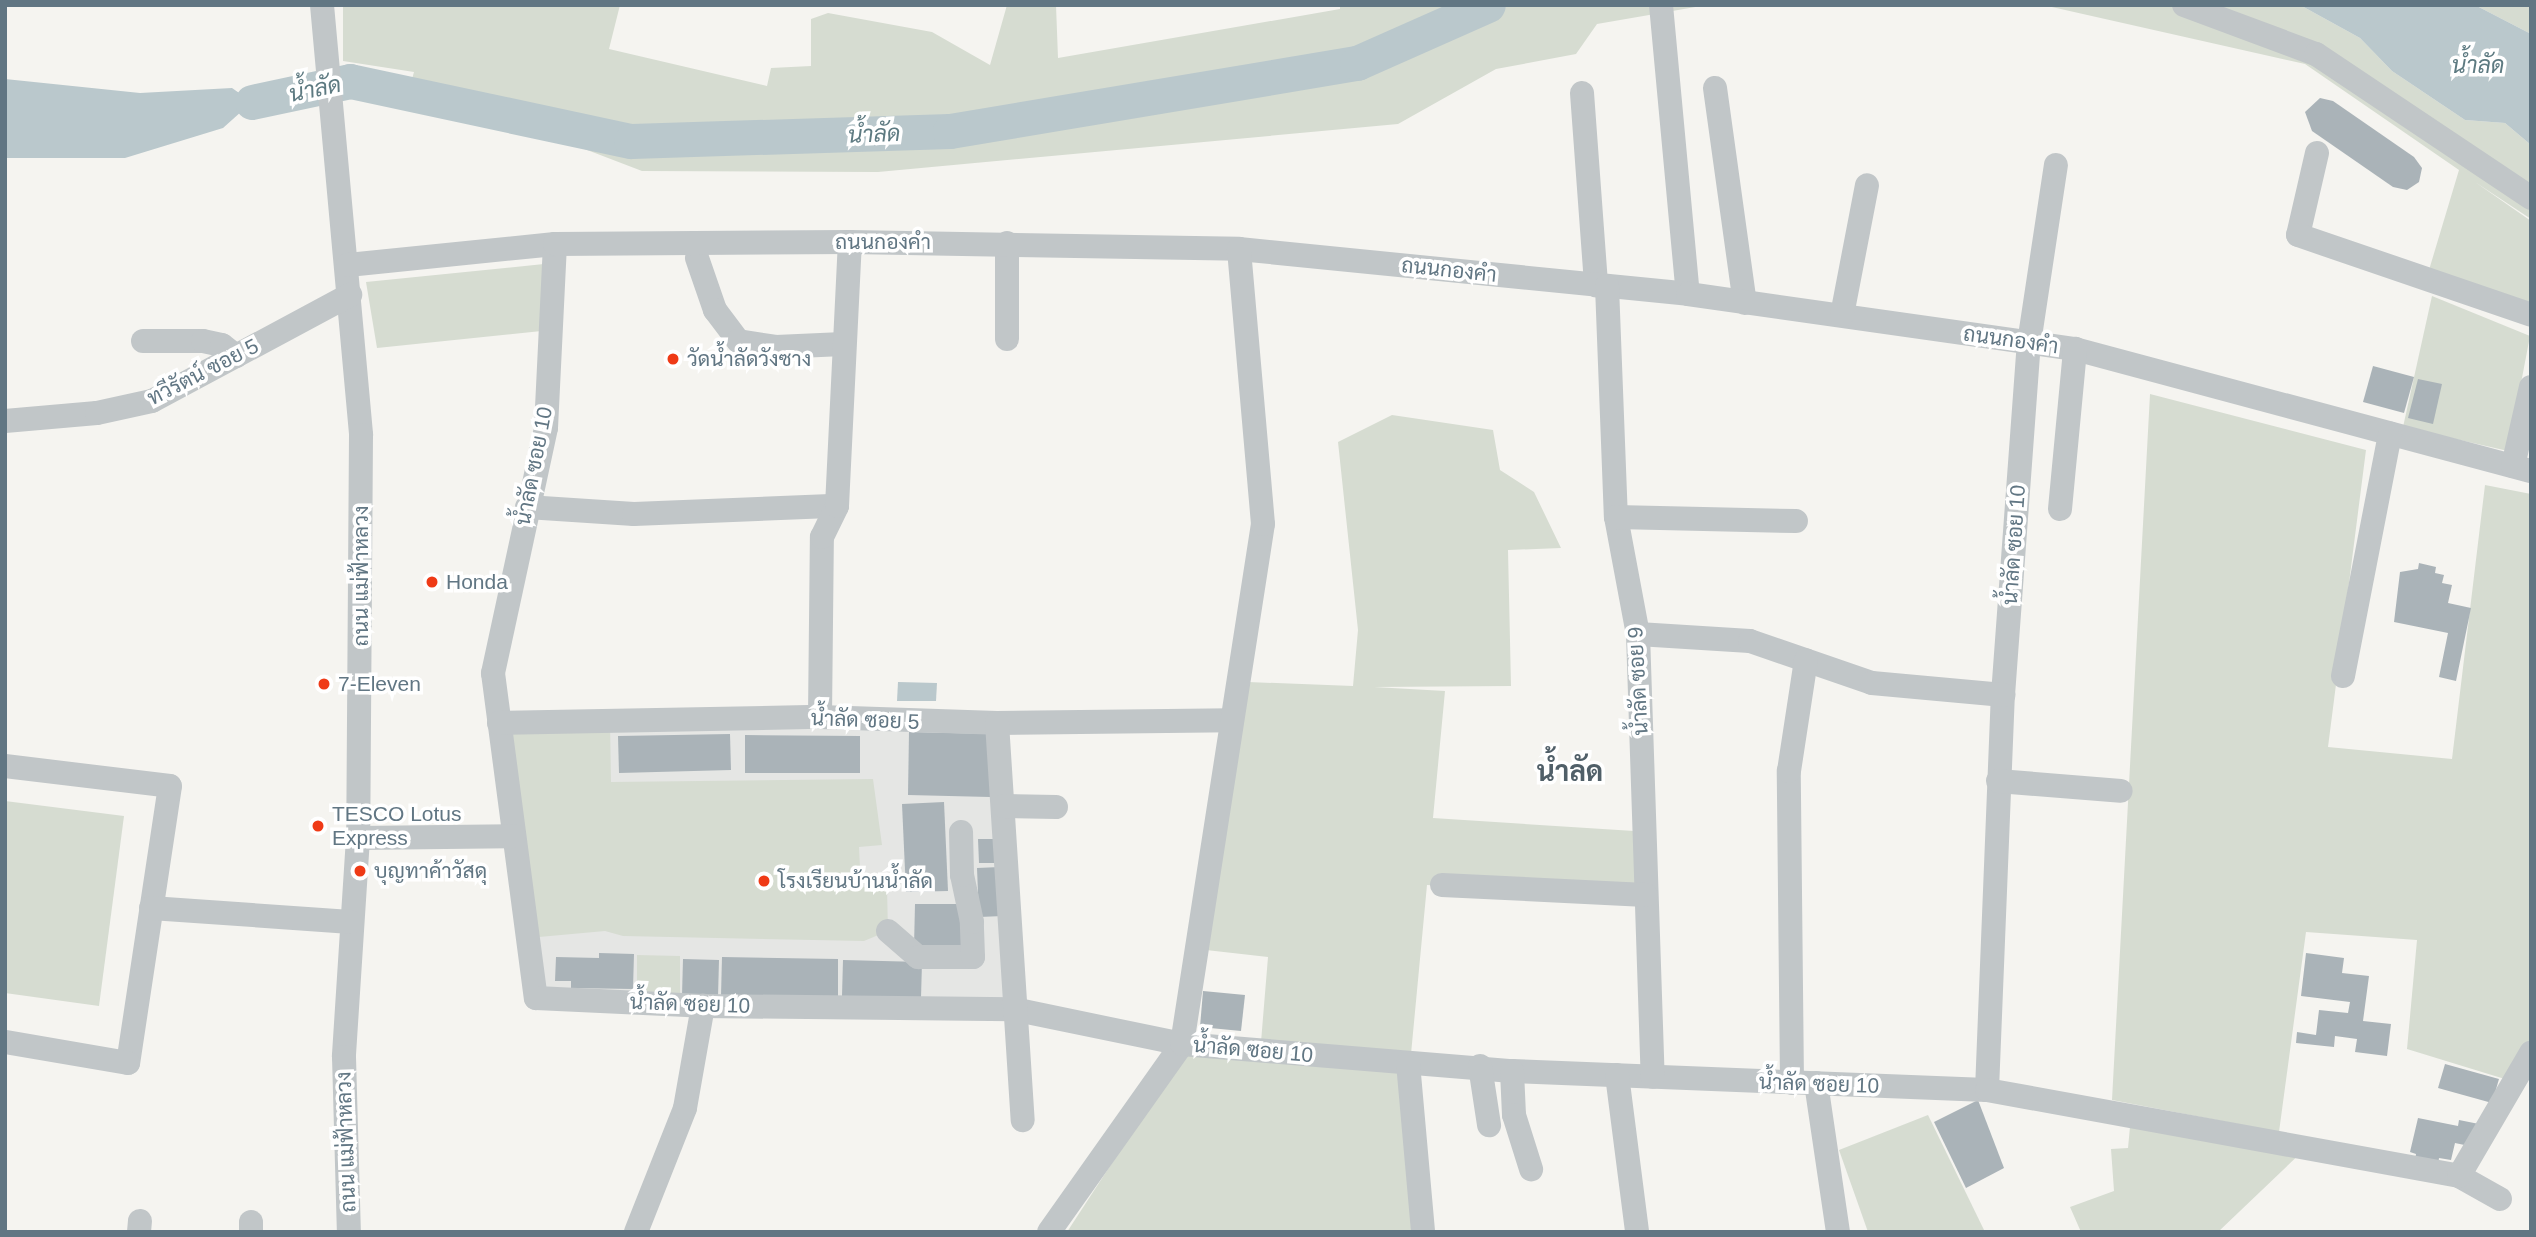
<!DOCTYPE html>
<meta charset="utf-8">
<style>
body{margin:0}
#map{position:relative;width:2536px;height:1237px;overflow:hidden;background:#f5f4f0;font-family:Helvetica,Sarabun,sans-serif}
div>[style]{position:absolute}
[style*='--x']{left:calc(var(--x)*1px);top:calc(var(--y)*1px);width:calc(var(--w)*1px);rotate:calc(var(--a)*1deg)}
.built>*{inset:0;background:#e5e6e4}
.green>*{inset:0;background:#d6dcd1}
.water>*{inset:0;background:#bac8cc}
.river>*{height:35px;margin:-17.5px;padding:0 17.5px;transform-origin:17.5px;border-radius:17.5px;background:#bac8cc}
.building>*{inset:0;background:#aab3b8}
.minor>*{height:24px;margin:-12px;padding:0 12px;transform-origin:12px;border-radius:12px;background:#c1c6c8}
.dots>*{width:19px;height:19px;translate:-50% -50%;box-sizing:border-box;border:4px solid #fff;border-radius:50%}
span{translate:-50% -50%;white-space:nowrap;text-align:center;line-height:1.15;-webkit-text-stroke:7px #fff;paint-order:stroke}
.street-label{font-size:21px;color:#617683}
.poi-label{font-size:21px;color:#617683}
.left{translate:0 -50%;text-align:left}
.water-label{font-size:23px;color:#5d7a81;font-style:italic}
.district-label{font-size:28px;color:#505f68;font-weight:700}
.frame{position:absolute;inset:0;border:7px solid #617683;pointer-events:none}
</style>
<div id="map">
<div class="built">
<div style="clip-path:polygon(499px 723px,997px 723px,1013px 1009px,536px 998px)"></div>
</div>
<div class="green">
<div style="clip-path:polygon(343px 5px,620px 5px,609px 49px,767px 86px,771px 68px,811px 66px,811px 19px,828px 13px,932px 32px,990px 65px,1007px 5px,1056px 5px,1058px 58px,1340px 9px,1340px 5px,1707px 5px,1597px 24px,1576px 54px,1496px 69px,1398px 124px,878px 172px,642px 171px,527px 127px,405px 104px,414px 72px,343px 61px)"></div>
<div style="clip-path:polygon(2043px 5px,2300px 5px,2360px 38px,2392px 71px,2465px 120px,2505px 123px,2531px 145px,2531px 219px,2475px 182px,2531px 221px,2531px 315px,2426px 280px,2459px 170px,2305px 64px)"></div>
<div style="clip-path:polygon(2475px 5px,2531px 5px,2531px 34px)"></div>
<div style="clip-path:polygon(544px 264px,551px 330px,377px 348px,366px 282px)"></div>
<div style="clip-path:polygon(2432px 296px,2530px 336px,2508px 451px,2403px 427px)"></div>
<div style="clip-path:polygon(2150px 394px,2366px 450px,2328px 747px,2452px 759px,2485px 485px,2531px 494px,2531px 1041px,2508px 1080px,2407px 1049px,2417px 940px,2306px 932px,2279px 1132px,2112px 1100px)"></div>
<div style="clip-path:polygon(1392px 415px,1493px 430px,1500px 470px,1534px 492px,1561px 548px,1508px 550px,1511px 686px,1374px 687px,1445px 691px,1433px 818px,1634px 831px,1638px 895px,1427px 885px,1411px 1054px,1261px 1042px,1268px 957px,1206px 950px,1248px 682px,1353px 686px,1358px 630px,1338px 442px)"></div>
<div style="clip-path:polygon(610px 721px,611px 782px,873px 779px,882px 845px,859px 847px,861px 887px,887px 888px,888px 931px,864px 941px,623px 936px,605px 931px,528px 938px,499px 723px)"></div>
<div style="clip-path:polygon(5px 801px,124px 816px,99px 1006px,5px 993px)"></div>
<div style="clip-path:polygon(637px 955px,680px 956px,680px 995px,637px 995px)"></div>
<div style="clip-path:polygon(1183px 1054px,1400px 1072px,1415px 1232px,1067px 1232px)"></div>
<div style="clip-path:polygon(1928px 1115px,1985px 1232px,1868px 1232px,1839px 1150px)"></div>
<div style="clip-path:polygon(2131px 1116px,2306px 1148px,2218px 1232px,2081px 1232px,2070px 1207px,2114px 1191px,2111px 1149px,2128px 1148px)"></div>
</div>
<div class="water">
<div style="clip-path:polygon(2300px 5px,2475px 5px,2531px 34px,2531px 145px,2505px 123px,2465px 120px,2392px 71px,2360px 38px)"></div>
<div style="clip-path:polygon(5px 79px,140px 93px,232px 88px,252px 102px,223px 128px,125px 158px,5px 158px)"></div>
<div style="clip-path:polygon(898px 682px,937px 683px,936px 701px,897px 701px)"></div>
</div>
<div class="river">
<div style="--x:252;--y:102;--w:100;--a:-12.1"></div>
<div style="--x:350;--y:81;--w:287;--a:12.1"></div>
<div style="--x:631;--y:141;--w:319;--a:-1.8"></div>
<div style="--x:950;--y:131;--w:413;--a:-9.5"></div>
<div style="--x:1357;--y:63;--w:143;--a:-23.9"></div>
</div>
<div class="building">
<div style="clip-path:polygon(2320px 98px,2333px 101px,2414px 157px,2422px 168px,2419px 182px,2407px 190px,2393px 187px,2312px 131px,2305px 112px)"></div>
<div style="clip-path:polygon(2373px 366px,2414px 377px,2404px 413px,2363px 402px)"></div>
<div style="clip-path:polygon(2418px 379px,2442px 384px,2433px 424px,2408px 418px)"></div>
<div style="clip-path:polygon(2419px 563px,2436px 567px,2435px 573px,2444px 575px,2442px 583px,2452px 585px,2448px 603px,2471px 608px,2456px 681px,2439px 677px,2448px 633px,2394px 622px,2400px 572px,2418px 569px)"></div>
<div style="clip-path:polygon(909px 732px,992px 734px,990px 797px,908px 795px)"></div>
<div style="clip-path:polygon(730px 734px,731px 770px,619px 773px,618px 736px)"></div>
<div style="clip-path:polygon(745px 735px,860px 736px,860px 773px,745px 773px)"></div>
<div style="clip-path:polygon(944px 802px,948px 891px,906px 892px,902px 804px)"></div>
<div style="clip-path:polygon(978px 839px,999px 839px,1000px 863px,979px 863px)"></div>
<div style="clip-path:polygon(1000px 867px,1003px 916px,979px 917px,977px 868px)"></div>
<div style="clip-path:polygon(915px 904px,964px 904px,964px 947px,914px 947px)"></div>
<div style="clip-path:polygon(599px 953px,634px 954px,633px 989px,571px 988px,571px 981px,555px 981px,556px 957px,599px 958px)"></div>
<div style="clip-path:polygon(2306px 953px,2344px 958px,2342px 973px,2369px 976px,2363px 1021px,2391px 1024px,2387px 1056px,2355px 1052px,2357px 1039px,2335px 1036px,2334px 1047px,2296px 1043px,2297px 1032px,2316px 1035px,2319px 1010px,2348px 1013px,2350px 1002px,2301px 996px)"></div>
<div style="clip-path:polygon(722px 957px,838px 959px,838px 999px,721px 996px)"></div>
<div style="clip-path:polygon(683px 959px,719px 960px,718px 997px,682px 996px)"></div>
<div style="clip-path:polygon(843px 960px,922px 962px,921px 998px,842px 996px)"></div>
<div style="clip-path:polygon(1203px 991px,1245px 995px,1241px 1031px,1200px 1027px)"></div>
<div style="clip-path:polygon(2445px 1064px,2499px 1079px,2492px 1103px,2438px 1088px)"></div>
<div style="clip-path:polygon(1978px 1100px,2004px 1168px,1966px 1188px,1934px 1122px)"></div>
<div style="clip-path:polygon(2418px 1118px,2458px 1126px,2459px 1120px,2479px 1124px,2474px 1147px,2455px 1143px,2451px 1160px,2439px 1158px,2438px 1165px,2415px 1160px,2416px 1154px,2410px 1152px)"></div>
</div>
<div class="minor">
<div style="--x:322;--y:5;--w:432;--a:84.8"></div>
<div style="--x:361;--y:435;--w:403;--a:90.4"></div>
<div style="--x:358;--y:838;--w:219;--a:93.7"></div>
<div style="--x:344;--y:1057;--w:175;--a:88.4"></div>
<div style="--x:1661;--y:5;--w:290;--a:84.7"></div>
<div style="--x:2184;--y:5;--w:141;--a:20.4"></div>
<div style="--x:2316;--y:54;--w:259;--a:33.8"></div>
<div style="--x:1715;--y:88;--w:217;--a:82.1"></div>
<div style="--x:1582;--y:93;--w:193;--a:85.8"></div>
<div style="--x:2317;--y:153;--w:84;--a:103"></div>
<div style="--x:2298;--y:235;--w:246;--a:18.9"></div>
<div style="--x:1007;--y:243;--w:96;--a:90"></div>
<div style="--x:555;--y:244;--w:184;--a:92.8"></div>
<div style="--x:546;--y:428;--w:251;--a:102.2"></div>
<div style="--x:493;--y:673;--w:328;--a:82.5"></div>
<div style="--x:536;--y:998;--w:167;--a:2.7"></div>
<div style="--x:703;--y:1006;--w:310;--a:0.6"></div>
<div style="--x:1013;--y:1009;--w:173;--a:11.7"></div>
<div style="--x:1182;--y:1044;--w:331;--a:4.7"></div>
<div style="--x:1512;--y:1071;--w:475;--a:2.3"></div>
<div style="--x:1987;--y:1090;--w:395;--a:-87.7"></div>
<div style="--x:2003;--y:695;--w:353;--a:-85.8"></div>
<div style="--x:2029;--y:343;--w:180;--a:-81.4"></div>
<div style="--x:697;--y:258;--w:55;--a:70.9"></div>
<div style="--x:715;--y:310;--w:39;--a:53"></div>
<div style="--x:738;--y:341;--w:38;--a:9"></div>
<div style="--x:776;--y:347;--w:67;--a:-2.6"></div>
<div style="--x:348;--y:265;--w:208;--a:-5.8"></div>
<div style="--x:555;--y:244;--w:295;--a:-0.4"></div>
<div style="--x:850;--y:242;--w:389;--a:1"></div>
<div style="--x:1239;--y:249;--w:451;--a:5.7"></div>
<div style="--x:1688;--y:294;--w:391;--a:8.1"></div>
<div style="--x:2075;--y:349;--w:472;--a:15"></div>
<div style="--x:1607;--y:286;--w:231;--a:87.8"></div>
<div style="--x:1616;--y:517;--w:119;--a:79.4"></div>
<div style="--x:1638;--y:634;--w:443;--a:88.1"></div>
<div style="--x:1842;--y:315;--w:132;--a:-79.1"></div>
<div style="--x:143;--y:341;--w:60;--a:0"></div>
<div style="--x:203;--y:341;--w:19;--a:12"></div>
<div style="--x:222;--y:345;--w:18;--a:38"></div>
<div style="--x:5;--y:421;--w:92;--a:-5"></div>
<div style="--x:97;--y:413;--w:56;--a:-12.3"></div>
<div style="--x:152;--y:401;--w:225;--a:-28.2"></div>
<div style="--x:2513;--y:466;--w:81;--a:-77.2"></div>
<div style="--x:527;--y:507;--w:107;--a:3.7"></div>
<div style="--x:634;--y:514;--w:203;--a:-2.3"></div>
<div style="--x:2060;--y:509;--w:161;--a:-84.6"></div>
<div style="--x:1616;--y:517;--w:180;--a:1.3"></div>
<div style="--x:1638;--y:634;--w:112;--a:3.6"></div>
<div style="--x:1750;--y:641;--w:129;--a:19"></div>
<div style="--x:1872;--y:683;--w:132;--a:5.2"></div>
<div style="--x:2343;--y:676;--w:247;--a:-79"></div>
<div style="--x:820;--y:717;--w:180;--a:-89.4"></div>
<div style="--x:822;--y:537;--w:34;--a:-64"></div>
<div style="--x:837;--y:506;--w:264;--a:-87.2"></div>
<div style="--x:499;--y:723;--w:321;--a:-1.1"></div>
<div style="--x:820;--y:717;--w:177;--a:1.9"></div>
<div style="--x:997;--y:723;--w:234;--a:-0.7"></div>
<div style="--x:997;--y:723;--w:398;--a:86.3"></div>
<div style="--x:5;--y:766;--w:166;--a:6.9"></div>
<div style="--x:170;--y:786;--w:280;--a:98.6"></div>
<div style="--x:128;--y:1063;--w:125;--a:-170.3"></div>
<div style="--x:1998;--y:781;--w:123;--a:4.6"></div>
<div style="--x:1004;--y:806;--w:52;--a:1.1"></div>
<div style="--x:358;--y:838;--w:156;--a:-0.7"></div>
<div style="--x:1442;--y:885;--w:204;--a:2.8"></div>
<div style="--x:151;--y:908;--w:200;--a:4"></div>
<div style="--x:888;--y:931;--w:40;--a:41"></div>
<div style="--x:918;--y:957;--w:55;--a:0"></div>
<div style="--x:973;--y:957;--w:35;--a:-92"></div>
<div style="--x:972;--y:922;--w:48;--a:-102"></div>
<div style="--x:962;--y:875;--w:43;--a:-91.3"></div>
<div style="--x:1408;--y:1063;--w:170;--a:84.9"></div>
<div style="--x:1480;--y:1066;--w:60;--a:81.3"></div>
<div style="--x:1512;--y:1071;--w:44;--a:87.4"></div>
<div style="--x:1514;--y:1115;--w:57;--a:72.5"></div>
<div style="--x:1617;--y:1075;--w:158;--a:82.7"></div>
<div style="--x:1792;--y:1083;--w:312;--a:-90.6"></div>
<div style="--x:1789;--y:771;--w:112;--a:-81.3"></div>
<div style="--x:1816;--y:1083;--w:151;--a:81.6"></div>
<div style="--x:1987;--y:1090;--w:480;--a:10.3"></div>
<div style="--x:2459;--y:1176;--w:47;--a:29.3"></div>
<div style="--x:2459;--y:1176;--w:143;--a:-59.7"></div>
<div style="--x:139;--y:1232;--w:11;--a:-85"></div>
<div style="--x:251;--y:1232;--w:10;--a:-90"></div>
<div style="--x:636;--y:1232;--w:133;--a:-68.4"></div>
<div style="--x:685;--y:1108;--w:104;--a:-80"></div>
<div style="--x:1049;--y:1232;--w:230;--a:-54.7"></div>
<div style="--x:1182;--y:1044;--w:526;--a:-81.15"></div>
<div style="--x:1263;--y:524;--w:276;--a:-95"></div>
</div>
<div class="dots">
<div style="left:673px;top:359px;background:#ef3a16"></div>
<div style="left:432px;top:582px;background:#ef3a16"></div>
<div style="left:324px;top:684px;background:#ef3a16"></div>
<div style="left:318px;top:826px;background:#ef3a16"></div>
<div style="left:360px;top:871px;background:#ef3a16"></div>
<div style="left:764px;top:881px;background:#ef3a16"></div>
</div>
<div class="street-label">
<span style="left:883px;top:242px">ถนนกองคำ</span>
<span style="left:1449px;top:270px;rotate:6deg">ถนนกองคำ</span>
<span style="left:2011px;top:340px;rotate:8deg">ถนนกองคำ</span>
<span style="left:203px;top:372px;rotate:-27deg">ทวีรัตน์ ซอย 5</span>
<span style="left:534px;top:466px;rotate:-79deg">น้ำลัด ซอย 10</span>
<span style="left:2014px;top:545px;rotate:-86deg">น้ำลัด ซอย 10</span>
<span style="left:361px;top:576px;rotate:-90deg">ถนน แม่ฟ้าหลวง</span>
<span style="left:1638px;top:681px;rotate:-93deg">น้ำลัด ซอย 9</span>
<span style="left:865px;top:720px;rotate:2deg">น้ำลัด ซอย 5</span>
<span style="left:690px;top:1004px;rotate:2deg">น้ำลัด ซอย 10</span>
<span style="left:1253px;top:1050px;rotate:5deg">น้ำลัด ซอย 10</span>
<span style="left:1819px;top:1084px;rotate:2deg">น้ำลัด ซอย 10</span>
<span style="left:346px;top:1142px;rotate:-92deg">ถนน แม่ฟ้าหลวง</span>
</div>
<div class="poi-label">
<span class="left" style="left:687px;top:359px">วัดน้ำลัดวังซาง</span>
<span class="left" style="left:446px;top:582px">Honda</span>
<span class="left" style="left:338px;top:684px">7-Eleven</span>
<span class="left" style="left:332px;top:826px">TESCO Lotus<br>Express</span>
<span class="left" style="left:374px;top:871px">บุญทาค้าวัสดุ</span>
<span class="left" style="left:778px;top:881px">โรงเรียนบ้านน้ำลัด</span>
</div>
<div class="water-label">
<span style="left:2478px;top:65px">น้ำลัด</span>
<span style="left:315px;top:89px;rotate:-12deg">น้ำลัด</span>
<span style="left:874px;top:134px;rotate:-2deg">น้ำลัด</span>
</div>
<div class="district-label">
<span style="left:1570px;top:772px">น้ำลัด</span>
</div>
<div class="frame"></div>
</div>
